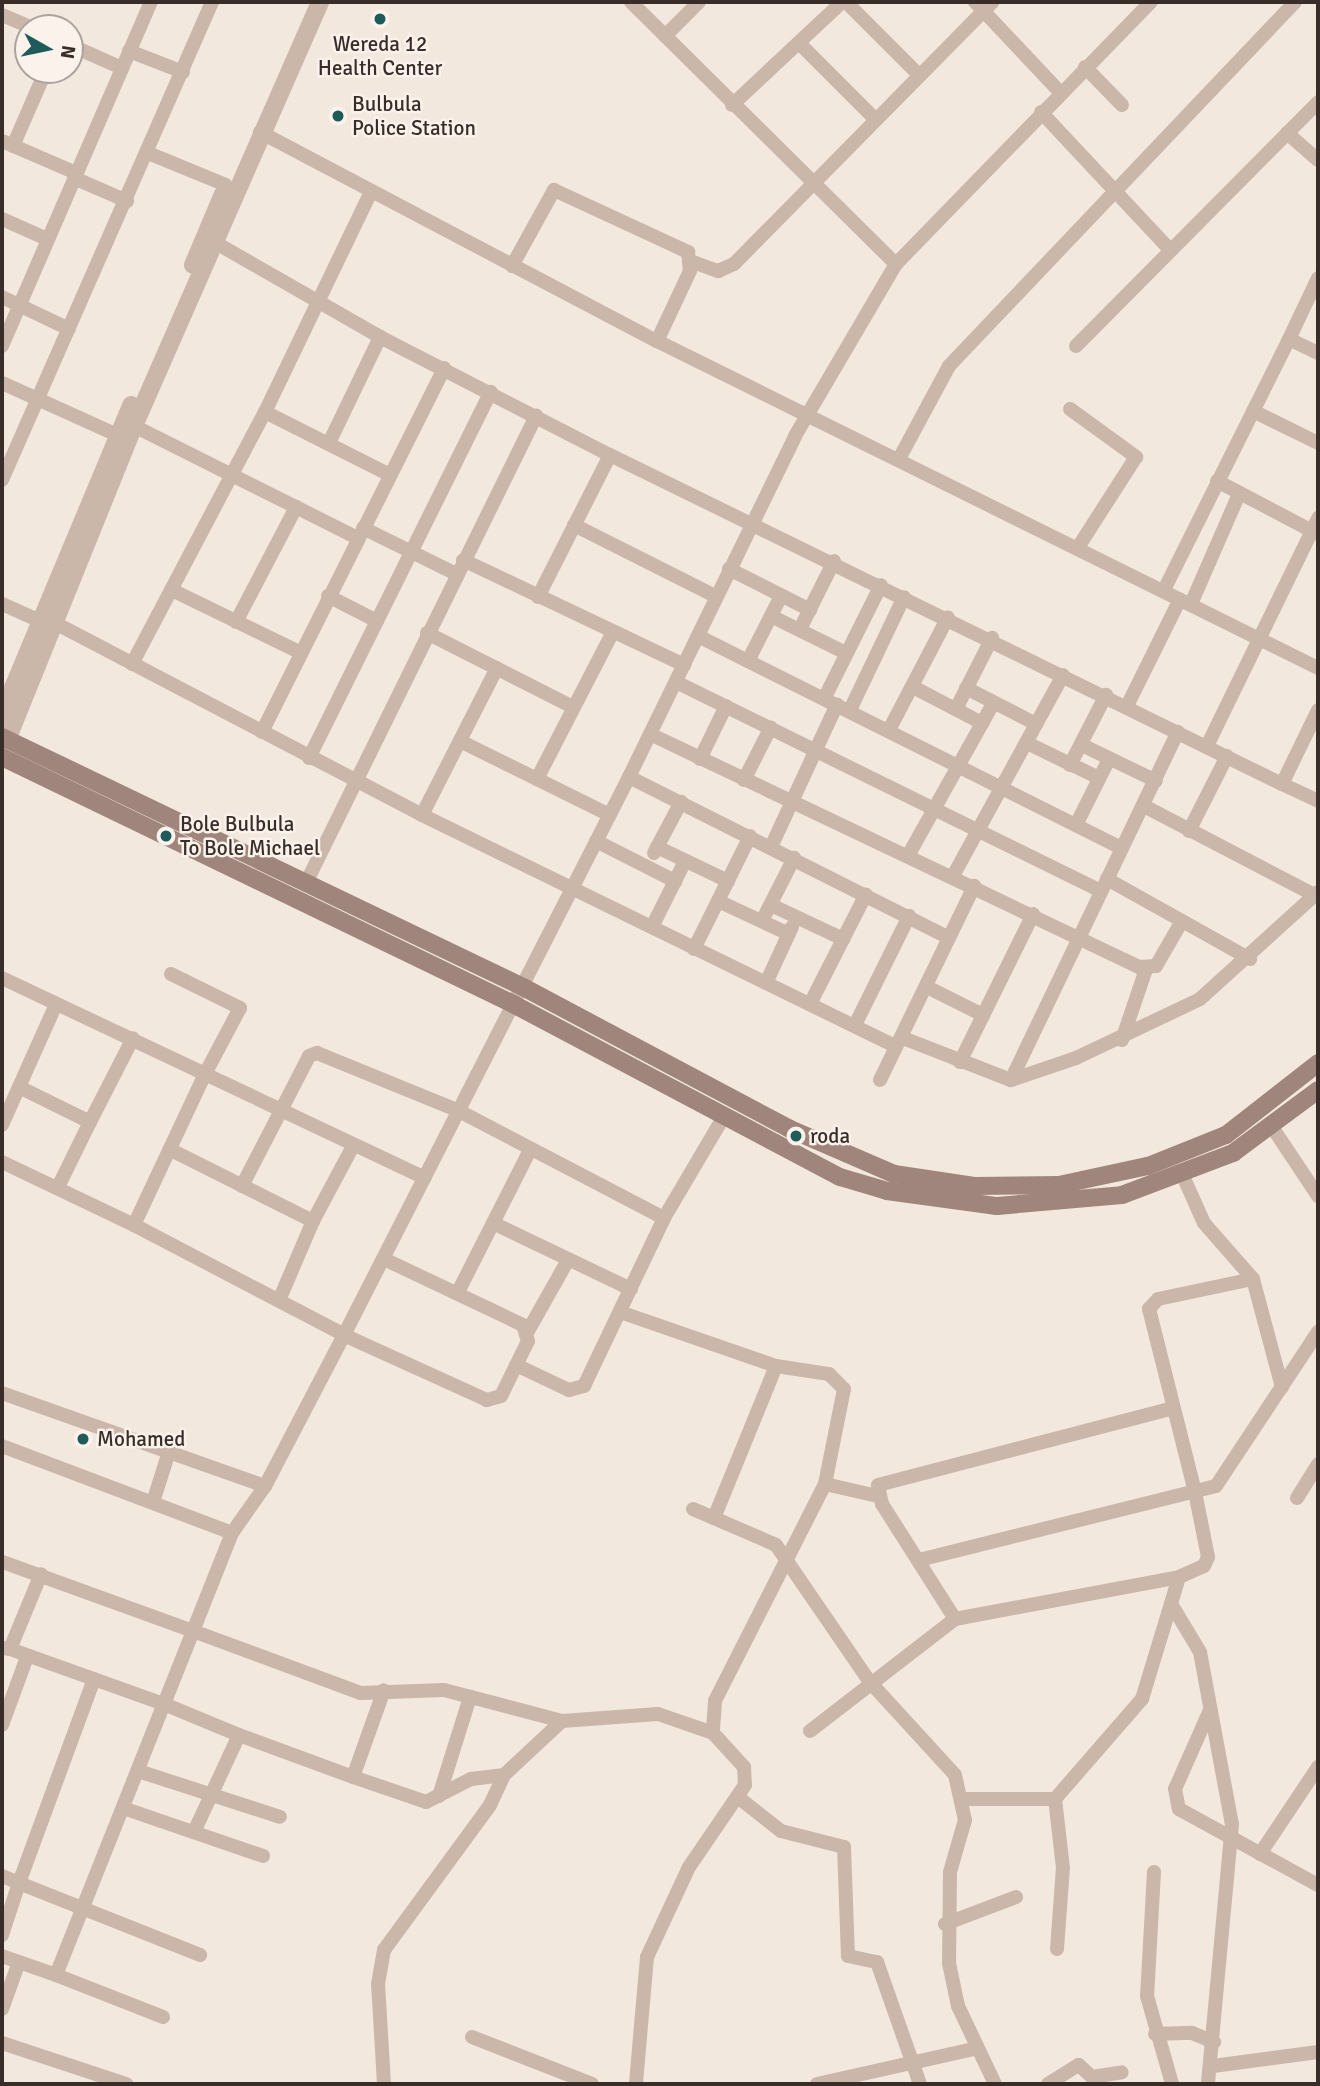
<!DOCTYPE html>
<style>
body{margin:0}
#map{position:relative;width:1320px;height:2086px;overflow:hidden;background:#f3e8de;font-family:Signika,sans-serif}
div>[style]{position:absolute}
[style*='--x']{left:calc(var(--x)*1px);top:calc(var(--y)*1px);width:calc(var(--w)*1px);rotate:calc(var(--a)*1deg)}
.minor>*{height:14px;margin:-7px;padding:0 7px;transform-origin:7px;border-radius:7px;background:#cbb6aa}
.tertiary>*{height:18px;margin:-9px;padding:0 9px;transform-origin:9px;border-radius:9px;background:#cbb6aa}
.secondary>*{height:18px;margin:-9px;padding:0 9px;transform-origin:9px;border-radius:9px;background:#9f857b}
.dots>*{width:19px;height:19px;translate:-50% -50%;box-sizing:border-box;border:4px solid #faf2eb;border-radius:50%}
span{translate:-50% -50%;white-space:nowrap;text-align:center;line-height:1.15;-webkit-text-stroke:5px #faf2eb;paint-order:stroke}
.poi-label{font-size:21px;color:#392d2a}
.left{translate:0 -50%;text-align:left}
.frame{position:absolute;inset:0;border:4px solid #392d2a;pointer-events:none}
.north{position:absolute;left:14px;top:14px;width:70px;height:70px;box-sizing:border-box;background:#faf2eb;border:2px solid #ada39e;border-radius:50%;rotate:99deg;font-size:19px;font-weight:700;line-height:28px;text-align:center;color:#392d2a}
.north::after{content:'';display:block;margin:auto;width:24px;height:32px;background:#1f5b5a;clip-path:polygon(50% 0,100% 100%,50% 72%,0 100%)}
</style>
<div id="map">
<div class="minor">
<div style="--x:631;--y:2;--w:373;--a:44.7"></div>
<div style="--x:846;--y:2;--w:102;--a:45"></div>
<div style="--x:975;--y:2;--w:122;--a:46.7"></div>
<div style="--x:2;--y:15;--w:33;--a:23"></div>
<div style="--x:665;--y:36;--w:48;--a:-45"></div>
<div style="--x:799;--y:43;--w:106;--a:45"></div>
<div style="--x:70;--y:45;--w:57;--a:23.9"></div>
<div style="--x:129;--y:51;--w:58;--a:21.3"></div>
<div style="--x:1085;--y:67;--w:53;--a:45.8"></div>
<div style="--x:732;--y:105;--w:151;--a:-43.1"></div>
<div style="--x:1041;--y:112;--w:187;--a:46.9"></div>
<div style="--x:260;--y:132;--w:449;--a:27.8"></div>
<div style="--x:657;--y:341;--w:737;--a:26.32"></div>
<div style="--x:1287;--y:133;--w:41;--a:41.1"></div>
<div style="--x:2;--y:141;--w:81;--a:23.4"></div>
<div style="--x:13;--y:146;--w:83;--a:-66.5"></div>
<div style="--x:148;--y:153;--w:84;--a:22.3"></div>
<div style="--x:74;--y:178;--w:58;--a:23.5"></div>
<div style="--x:2;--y:219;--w:49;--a:24"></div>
<div style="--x:216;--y:243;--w:189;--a:29.8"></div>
<div style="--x:380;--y:337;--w:259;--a:27.2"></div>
<div style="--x:610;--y:455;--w:748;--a:26.09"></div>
<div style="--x:693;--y:262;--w:27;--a:20"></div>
<div style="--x:718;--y:271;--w:17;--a:-24"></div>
<div style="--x:734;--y:264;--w:368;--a:-45.4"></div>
<div style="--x:512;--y:266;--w:87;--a:-61.1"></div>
<div style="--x:554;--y:190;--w:148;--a:24.8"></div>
<div style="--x:688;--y:252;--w:19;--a:84"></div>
<div style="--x:690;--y:271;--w:77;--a:115.2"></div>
<div style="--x:1318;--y:278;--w:68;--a:115.4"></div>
<div style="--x:1289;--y:339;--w:32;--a:26"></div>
<div style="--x:2;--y:297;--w:74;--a:25.5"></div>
<div style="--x:2;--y:346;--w:375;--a:-66.6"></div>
<div style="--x:1076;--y:346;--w:344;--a:-45.2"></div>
<div style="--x:2;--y:383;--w:126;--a:24.3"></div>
<div style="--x:1070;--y:409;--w:82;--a:36"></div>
<div style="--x:1136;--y:457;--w:109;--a:122.7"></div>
<div style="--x:1253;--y:411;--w:72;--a:26.2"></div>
<div style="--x:265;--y:412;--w:140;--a:26.7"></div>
<div style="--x:134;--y:426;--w:250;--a:26.6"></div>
<div style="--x:329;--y:443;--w:118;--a:-64.3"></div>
<div style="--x:900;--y:457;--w:103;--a:-61.7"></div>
<div style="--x:949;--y:366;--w:502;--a:-46.45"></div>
<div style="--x:2;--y:480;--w:522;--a:-66.28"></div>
<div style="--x:1217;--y:481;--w:114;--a:27.7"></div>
<div style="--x:574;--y:525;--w:158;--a:26.7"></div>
<div style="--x:363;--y:528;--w:104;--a:26.3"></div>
<div style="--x:463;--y:560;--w:245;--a:25.4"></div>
<div style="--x:729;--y:569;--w:91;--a:26.8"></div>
<div style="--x:172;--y:590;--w:141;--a:26"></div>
<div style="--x:1164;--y:590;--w:280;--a:-63.5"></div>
<div style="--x:328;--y:596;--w:55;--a:27"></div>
<div style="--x:538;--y:597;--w:159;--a:-63.1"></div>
<div style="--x:2;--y:604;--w:42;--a:24.1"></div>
<div style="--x:1191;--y:604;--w:120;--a:-66.4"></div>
<div style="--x:771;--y:616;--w:84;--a:26.3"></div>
<div style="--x:236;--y:622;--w:130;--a:-62.4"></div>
<div style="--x:55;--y:623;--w:414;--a:27.6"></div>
<div style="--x:422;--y:815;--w:524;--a:26.03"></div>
<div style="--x:800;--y:629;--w:76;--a:-63.4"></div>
<div style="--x:427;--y:633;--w:164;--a:26.9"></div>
<div style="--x:698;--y:636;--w:474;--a:26.6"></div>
<div style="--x:748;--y:661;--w:73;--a:-63.1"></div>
<div style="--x:132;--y:664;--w:285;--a:-62.2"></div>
<div style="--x:265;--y:412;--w:244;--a:-64.3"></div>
<div style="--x:676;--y:682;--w:473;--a:26.2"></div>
<div style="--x:913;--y:687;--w:78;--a:27.6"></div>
<div style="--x:966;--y:688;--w:79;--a:27.2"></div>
<div style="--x:825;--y:697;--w:125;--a:-63.4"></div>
<div style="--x:1127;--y:706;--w:119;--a:-63.6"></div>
<div style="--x:956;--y:709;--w:80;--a:-63.1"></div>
<div style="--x:850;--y:710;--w:125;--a:-64.5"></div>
<div style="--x:1318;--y:710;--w:82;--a:115.9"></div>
<div style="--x:1282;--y:784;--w:40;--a:25"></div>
<div style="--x:889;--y:730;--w:127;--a:-62.4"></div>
<div style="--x:262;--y:732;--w:407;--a:-63.4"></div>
<div style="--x:650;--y:734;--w:542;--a:25.48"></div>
<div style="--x:1139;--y:967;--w:17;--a:-3"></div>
<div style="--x:1156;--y:966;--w:52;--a:-60"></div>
<div style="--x:460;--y:741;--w:167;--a:26.3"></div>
<div style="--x:1027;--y:743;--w:80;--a:25.9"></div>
<div style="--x:1082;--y:745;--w:82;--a:25.9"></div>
<div style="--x:1207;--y:746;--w:254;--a:-64"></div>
<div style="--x:309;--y:758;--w:409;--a:-63.6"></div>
<div style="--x:700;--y:759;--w:59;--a:-63.9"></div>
<div style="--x:1070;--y:765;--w:79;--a:-62.8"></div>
<div style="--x:629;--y:777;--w:358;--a:26.7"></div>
<div style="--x:537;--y:779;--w:163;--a:-62.7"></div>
<div style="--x:744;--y:780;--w:59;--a:-63"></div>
<div style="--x:1144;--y:806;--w:196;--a:27.6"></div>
<div style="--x:422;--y:815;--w:165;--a:-63"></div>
<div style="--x:1076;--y:825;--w:74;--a:-63.4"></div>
<div style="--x:1189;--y:831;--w:84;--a:-63.1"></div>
<div style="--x:596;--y:841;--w:89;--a:26.9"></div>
<div style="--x:657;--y:847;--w:79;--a:25.6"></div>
<div style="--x:771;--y:847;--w:157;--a:-65.2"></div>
<div style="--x:654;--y:853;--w:58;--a:-62.1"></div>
<div style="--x:909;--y:854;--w:172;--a:-60.8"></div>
<div style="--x:953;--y:876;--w:229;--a:-61.3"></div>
<div style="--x:1107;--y:879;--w:164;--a:29.2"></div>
<div style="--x:306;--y:883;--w:521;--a:-63.78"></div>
<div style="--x:718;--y:901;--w:78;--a:24.9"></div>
<div style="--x:771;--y:905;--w:80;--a:25.3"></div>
<div style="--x:766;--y:913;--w:62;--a:-63"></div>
<div style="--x:652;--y:927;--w:74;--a:-63.4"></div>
<div style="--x:694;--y:949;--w:126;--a:-63.6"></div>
<div style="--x:171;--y:974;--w:77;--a:26.2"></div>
<div style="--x:240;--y:1008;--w:75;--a:117.9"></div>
<div style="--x:205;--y:1074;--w:243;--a:25.3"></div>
<div style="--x:2;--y:978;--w:225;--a:25.3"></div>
<div style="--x:205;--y:1074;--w:167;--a:115.2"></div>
<div style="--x:134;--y:1225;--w:237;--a:27.6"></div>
<div style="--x:344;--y:1335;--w:170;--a:117.6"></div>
<div style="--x:265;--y:1486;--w:57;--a:125.1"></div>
<div style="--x:232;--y:1533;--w:105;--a:111.7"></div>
<div style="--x:193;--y:1631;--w:203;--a:-160.1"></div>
<div style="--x:766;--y:983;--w:62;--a:-65.1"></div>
<div style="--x:927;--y:987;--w:63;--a:26.6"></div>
<div style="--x:810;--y:1004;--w:123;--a:-63"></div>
<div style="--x:855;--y:1025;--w:122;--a:-63.6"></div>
<div style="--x:903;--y:1038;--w:116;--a:21.3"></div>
<div style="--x:1011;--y:1080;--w:69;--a:-18.7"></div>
<div style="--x:1076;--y:1058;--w:137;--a:-25.4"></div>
<div style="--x:1200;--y:999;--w:159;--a:-42.2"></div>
<div style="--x:1122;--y:1040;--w:75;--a:-71.3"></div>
<div style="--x:960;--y:1062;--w:165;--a:-63.7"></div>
<div style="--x:880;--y:1080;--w:216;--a:-64.1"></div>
<div style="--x:1011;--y:1080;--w:386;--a:-64.4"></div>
<div style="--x:19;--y:1087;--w:79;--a:26.2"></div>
<div style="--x:90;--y:1122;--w:72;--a:116.2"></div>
<div style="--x:90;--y:1122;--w:94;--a:-62.9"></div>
<div style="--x:2;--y:1125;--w:133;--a:-65.9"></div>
<div style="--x:1272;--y:1127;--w:83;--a:56.3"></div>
<div style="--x:171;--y:1150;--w:159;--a:26.6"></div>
<div style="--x:313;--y:1221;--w:84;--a:113.2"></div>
<div style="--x:2;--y:1162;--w:146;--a:25.5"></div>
<div style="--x:1183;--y:1176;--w:51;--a:65.9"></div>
<div style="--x:1204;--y:1223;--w:74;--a:48.8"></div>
<div style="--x:1253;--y:1279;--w:112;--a:75"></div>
<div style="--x:242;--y:1186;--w:146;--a:-62.7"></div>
<div style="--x:309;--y:1056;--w:9;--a:-21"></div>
<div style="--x:317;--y:1053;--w:153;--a:22.2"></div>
<div style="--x:459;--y:1111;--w:231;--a:27.6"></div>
<div style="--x:313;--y:1221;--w:85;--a:-61.9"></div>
<div style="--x:493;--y:1223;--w:153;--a:25.6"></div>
<div style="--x:384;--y:1259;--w:154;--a:25.4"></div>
<div style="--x:523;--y:1325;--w:17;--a:73"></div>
<div style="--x:528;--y:1341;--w:61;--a:116.1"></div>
<div style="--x:501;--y:1396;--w:15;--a:164"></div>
<div style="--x:487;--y:1400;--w:157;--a:-155.6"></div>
<div style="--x:344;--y:1335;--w:627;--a:-62.94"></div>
<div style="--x:629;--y:777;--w:379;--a:-64"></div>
<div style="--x:795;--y:436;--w:199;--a:-59.6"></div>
<div style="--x:896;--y:264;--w:366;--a:-45.8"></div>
<div style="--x:458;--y:1292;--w:159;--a:-63.1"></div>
<div style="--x:620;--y:1312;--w:165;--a:19.1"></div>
<div style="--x:776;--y:1366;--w:54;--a:8.6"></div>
<div style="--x:829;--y:1374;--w:21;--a:45"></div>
<div style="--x:844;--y:1389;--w:97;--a:101.3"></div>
<div style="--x:825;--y:1484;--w:243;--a:116.9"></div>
<div style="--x:715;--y:1701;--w:32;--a:94"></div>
<div style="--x:528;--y:1331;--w:81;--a:-60.6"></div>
<div style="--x:516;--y:1365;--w:59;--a:25.3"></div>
<div style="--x:569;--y:1390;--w:16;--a:-15"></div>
<div style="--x:584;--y:1386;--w:186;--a:-64.5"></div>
<div style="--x:664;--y:1218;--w:118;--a:-59.5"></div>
<div style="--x:2;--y:1393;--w:279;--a:19.5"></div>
<div style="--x:2;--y:1446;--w:246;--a:20.7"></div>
<div style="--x:825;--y:1484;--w:54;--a:12.8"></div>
<div style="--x:1297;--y:1498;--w:40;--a:-58"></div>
<div style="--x:153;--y:1502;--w:52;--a:-72.3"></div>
<div style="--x:693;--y:1509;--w:90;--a:23.4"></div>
<div style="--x:776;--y:1545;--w:165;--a:55.6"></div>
<div style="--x:869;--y:1681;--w:127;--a:47.5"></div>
<div style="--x:955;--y:1775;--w:46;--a:77.5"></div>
<div style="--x:965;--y:1820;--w:54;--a:106.1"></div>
<div style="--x:950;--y:1872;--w:91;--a:90.6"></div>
<div style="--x:949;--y:1963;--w:44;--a:78.2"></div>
<div style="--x:958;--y:2006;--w:86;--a:64.6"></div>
<div style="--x:714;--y:1518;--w:164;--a:-67.8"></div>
<div style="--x:919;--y:1560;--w:306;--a:-14"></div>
<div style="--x:1216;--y:1486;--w:185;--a:-56.5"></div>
<div style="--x:1173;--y:1607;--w:52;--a:59"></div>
<div style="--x:1200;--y:1652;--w:175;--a:79.5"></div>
<div style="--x:1232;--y:1824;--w:261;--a:95.3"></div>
<div style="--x:955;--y:1619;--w:136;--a:-122.4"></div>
<div style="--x:882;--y:1504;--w:19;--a:-102"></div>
<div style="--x:878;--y:1485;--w:305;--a:-14.6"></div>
<div style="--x:3;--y:1648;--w:7;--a:8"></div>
<div style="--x:10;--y:1649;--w:81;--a:-67.5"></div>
<div style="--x:10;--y:1649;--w:164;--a:19.7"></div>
<div style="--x:164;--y:1704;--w:79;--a:-68.3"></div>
<div style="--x:193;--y:1631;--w:179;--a:20.3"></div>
<div style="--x:361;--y:1693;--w:83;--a:-2.1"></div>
<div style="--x:444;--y:1690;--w:122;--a:14.7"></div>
<div style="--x:562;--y:1721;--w:96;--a:-4.2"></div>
<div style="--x:658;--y:1714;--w:58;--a:19.1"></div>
<div style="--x:713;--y:1733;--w:46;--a:47.6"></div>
<div style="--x:744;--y:1767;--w:18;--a:87"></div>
<div style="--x:745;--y:1785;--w:99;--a:124.3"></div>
<div style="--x:689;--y:1867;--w:99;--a:115"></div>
<div style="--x:647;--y:1957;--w:127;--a:95"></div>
<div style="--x:94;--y:1679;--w:217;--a:110.2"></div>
<div style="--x:19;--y:1883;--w:195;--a:21.7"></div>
<div style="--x:1210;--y:1710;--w:86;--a:113.9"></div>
<div style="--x:1175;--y:1789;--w:20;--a:79"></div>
<div style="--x:1179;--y:1809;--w:158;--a:28.7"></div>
<div style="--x:2;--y:1725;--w:72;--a:-69.8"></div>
<div style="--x:810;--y:1731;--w:183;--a:-37.7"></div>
<div style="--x:955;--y:1619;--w:228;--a:-10.6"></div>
<div style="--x:1179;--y:1577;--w:27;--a:-24"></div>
<div style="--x:1204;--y:1566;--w:10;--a:-66"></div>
<div style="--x:1208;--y:1557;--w:66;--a:-101.3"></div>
<div style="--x:1195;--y:1492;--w:189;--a:-104.1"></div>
<div style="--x:1149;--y:1309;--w:13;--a:-48"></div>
<div style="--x:1158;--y:1299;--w:97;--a:-11.9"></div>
<div style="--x:239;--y:1735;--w:121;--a:20.2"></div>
<div style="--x:353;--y:1777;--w:92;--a:-70.4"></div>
<div style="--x:138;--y:1771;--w:149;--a:17.9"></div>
<div style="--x:353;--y:1777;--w:77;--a:18.9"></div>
<div style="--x:426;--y:1802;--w:51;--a:-27.1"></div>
<div style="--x:471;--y:1779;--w:33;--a:-7"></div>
<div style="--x:439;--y:1796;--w:104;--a:-72.6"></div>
<div style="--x:739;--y:1798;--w:53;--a:38.2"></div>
<div style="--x:781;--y:1831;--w:65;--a:14.3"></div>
<div style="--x:844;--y:1847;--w:109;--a:87.9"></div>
<div style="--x:848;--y:1956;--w:30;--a:12"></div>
<div style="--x:877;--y:1962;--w:129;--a:70.6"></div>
<div style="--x:963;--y:1799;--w:92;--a:0"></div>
<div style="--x:123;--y:1808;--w:148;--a:18.9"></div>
<div style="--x:1260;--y:1854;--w:105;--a:-56.3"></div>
<div style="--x:1154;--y:1872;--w:124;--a:93.2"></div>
<div style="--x:1147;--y:1996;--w:91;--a:74.1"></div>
<div style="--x:2;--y:1876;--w:18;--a:22"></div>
<div style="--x:19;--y:1883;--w:55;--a:108.1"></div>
<div style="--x:945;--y:1924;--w:76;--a:-20.8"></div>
<div style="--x:1057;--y:1949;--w:81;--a:-85.8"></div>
<div style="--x:1063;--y:1868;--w:69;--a:-96.6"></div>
<div style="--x:1055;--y:1799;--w:133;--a:-49"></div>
<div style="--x:1142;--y:1699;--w:127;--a:-73.1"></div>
<div style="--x:2;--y:1956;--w:57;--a:19.4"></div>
<div style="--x:56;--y:1975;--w:292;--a:-68.3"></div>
<div style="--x:164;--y:1704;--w:81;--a:22.5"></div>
<div style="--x:239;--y:1735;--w:107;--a:114.9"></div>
<div style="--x:56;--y:1975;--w:115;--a:21.4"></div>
<div style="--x:2;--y:2009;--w:50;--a:-70.1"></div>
<div style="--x:1155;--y:2034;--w:37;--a:-2"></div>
<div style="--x:1192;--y:2033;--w:24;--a:22"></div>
<div style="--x:472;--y:2037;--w:129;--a:21.4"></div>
<div style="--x:2;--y:2043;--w:131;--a:18.3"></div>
<div style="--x:1213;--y:2066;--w:106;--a:-7.6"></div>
<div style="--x:384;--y:2084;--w:100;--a:-93.4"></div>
<div style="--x:378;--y:1984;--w:35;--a:-80"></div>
<div style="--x:384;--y:1950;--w:180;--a:-53.8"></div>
<div style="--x:490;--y:1805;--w:33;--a:-65"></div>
<div style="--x:504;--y:1775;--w:79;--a:-43"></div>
<div style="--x:817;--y:2084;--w:161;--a:-12.6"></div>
<div style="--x:1048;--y:2084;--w:36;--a:-32"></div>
<div style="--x:1079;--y:2065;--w:18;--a:43"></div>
<div style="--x:1092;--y:2077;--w:30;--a:-9"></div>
</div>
<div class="tertiary">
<div style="--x:193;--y:265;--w:77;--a:-67.1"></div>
<div style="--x:2;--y:714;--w:335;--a:-67.3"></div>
<div style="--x:7;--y:740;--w:339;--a:-68"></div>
<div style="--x:134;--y:426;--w:463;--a:-66.3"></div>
</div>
<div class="secondary">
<div style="--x:2;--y:737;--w:578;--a:25.63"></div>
<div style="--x:523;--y:987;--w:302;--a:28"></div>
<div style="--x:790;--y:1129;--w:113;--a:23.4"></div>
<div style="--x:894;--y:1174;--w:81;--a:8.5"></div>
<div style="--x:974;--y:1186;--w:85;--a:-0.7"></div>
<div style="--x:1059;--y:1185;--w:91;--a:-12.1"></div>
<div style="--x:1148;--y:1166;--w:84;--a:-21.7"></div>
<div style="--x:1226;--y:1135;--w:117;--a:-38"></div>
<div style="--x:2;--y:757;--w:568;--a:25.8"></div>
<div style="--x:513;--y:1004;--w:370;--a:27.9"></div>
<div style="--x:840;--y:1177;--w:49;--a:16.6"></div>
<div style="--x:887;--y:1191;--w:111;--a:7.8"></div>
<div style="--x:997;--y:1206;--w:125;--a:-5"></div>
<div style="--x:1122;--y:1195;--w:119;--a:-20.7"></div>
<div style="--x:1233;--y:1153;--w:106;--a:-36.5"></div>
</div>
<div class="dots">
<div style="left:380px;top:19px;background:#1f5b5a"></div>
<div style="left:338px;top:116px;background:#1f5b5a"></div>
<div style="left:166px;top:836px;background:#1f5b5a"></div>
<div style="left:796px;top:1136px;background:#1f5b5a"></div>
<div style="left:83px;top:1439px;background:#1f5b5a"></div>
</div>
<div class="poi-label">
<span style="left:380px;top:56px">Wereda 12<br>Health Center</span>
<span class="left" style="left:352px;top:116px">Bulbula<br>Police Station</span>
<span class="left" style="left:180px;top:836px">Bole Bulbula<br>To Bole Michael</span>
<span class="left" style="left:810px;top:1136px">roda</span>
<span class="left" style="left:97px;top:1439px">Mohamed</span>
</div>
<div class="frame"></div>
<div class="north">N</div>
</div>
